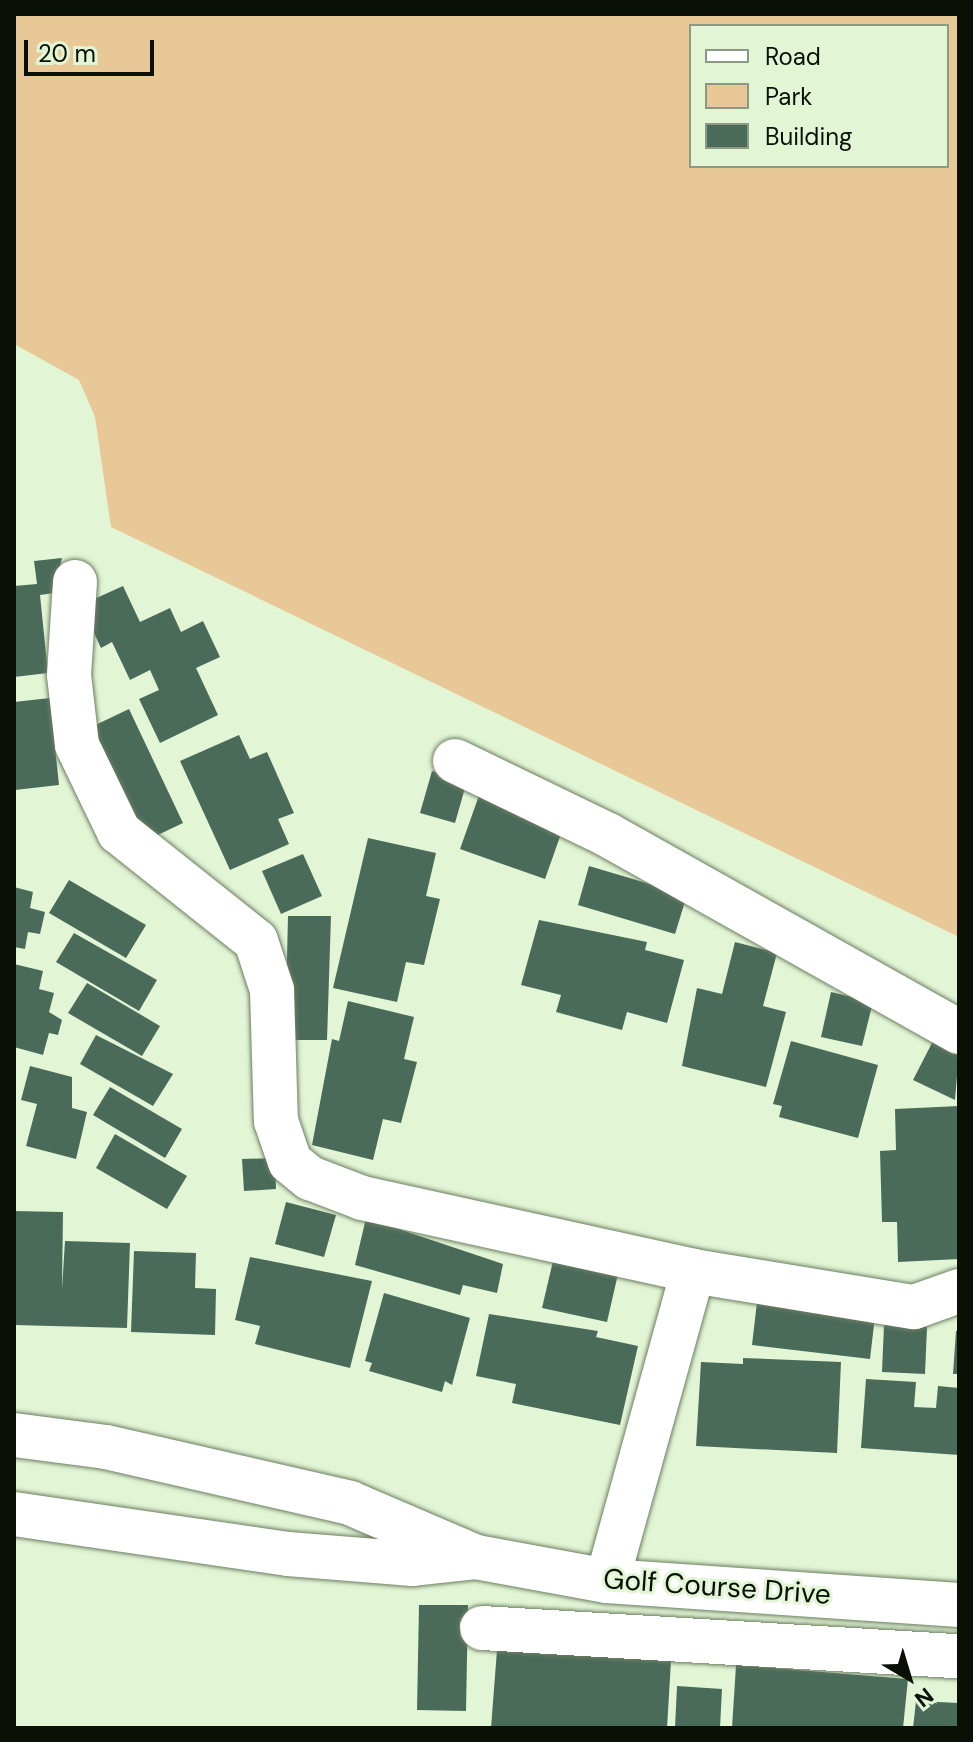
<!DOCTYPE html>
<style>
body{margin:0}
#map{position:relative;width:973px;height:1742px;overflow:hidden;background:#e2f6d6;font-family:"DM Sans",sans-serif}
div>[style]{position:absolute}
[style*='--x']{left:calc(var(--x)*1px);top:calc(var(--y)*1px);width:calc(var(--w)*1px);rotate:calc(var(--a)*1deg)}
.green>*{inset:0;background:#e9c898}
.building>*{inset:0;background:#4a6b5a}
.roads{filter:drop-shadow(0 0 2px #6c7e61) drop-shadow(0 0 2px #6c7e61)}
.minor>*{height:44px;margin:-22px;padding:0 22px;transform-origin:22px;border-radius:22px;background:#fff}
span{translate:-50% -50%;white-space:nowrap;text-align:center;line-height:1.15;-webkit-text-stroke:6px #e2f6d6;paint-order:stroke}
.street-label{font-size:28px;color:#0a1006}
.frame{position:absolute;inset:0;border:16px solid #0a1006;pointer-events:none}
.legend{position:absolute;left:689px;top:24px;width:260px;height:144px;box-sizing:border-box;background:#e2f6d6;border:2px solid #8c9a83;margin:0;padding:10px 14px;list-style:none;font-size:24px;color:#0a1006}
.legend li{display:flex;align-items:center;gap:16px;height:40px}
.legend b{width:40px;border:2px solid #8c9a83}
.north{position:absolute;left:869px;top:1638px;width:80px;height:80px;-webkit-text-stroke:6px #e2f6d6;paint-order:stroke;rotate:142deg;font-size:22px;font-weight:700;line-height:32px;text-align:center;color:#0a1006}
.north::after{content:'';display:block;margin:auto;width:28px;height:36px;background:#0a1006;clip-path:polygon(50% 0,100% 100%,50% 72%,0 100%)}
.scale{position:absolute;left:24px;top:40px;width:130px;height:36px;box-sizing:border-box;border:4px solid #0a1006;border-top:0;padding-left:10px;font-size:24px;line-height:28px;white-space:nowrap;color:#0a1006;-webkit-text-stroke:6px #e2f6d6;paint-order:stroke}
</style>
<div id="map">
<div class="green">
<div style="clip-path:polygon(evenodd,14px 14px,959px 14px,959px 937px,111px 527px,95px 417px,79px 380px,14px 344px,14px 14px,691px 26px,947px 26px,947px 166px,691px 166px,691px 26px)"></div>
</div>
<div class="building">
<div style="clip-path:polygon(62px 558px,54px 593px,40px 595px,48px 673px,14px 677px,14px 586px,37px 584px,34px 561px)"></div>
<div style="clip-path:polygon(123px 586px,140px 622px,170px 608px,181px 632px,203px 621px,220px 657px,196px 668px,218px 715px,160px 743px,139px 699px,159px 690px,150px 670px,130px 680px,112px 642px,101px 648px,81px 605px)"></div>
<div style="clip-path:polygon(50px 698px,59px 785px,15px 790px,14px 702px)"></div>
<div style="clip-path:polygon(129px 709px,183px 823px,141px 843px,87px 729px)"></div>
<div style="clip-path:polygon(239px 735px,250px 759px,267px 752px,294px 813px,278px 819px,289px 844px,230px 870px,180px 761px)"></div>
<div style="clip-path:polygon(432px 771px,467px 781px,455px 823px,420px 813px)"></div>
<div style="clip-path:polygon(482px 787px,567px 817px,545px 879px,460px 849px)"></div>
<div style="clip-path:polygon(368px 838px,436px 853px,426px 896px,440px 899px,424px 965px,406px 962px,397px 1002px,333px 988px)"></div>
<div style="clip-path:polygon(303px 854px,322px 896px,281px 914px,262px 871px)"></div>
<div style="clip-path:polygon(589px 866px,687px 895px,675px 934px,578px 905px)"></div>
<div style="clip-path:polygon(69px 880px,146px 925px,126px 958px,49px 913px)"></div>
<div style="clip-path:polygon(14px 887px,33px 892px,30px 908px,45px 912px,40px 934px,28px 932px,25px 949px,14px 947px)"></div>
<div style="clip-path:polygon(288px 916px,331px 916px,327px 1040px,285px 1040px)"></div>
<div style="clip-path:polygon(539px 920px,647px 942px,645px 950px,684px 960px,667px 1023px,627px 1012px,622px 1030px,556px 1012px,561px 995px,521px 985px)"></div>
<div style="clip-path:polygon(74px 933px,157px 980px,139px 1011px,56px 962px)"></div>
<div style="clip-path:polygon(735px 942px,777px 953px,763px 1006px,786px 1012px,766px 1087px,682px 1066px,697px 988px,722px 994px)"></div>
<div style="clip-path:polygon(14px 964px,43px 971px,39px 989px,54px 993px,49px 1012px,62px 1020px,58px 1035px,49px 1033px,43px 1055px,14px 1047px)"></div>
<div style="clip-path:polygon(87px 983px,160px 1026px,142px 1056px,68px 1013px)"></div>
<div style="clip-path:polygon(831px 992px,873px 1002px,862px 1046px,821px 1037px)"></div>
<div style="clip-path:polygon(348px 1001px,414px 1017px,404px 1059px,417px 1062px,401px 1123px,383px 1119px,373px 1160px,312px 1145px,332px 1039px,339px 1041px)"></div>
<div style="clip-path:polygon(96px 1035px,173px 1074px,153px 1106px,80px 1064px)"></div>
<div style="clip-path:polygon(934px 1039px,959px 1052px,955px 1100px,913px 1080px)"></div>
<div style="clip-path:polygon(791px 1041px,878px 1065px,858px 1138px,779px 1117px,782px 1106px,773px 1104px)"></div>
<div style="clip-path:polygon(30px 1066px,72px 1077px,72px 1108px,87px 1112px,76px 1159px,26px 1146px,37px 1104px,21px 1100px)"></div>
<div style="clip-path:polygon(110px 1087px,182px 1129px,165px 1158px,93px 1115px)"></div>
<div style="clip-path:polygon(959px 1106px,959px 1259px,898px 1262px,897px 1222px,882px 1222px,880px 1151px,896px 1150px,895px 1109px)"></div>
<div style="clip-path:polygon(115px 1134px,187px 1176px,167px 1209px,96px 1168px)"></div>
<div style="clip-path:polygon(275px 1158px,276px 1189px,244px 1191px,242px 1159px)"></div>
<div style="clip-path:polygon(286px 1202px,336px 1215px,324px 1257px,275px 1244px)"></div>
<div style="clip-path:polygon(14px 1211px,63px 1212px,62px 1289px,65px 1241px,130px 1243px,127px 1328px,14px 1325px)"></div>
<div style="clip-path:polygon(366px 1218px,503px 1264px,497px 1293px,463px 1285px,460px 1295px,355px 1265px)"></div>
<div style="clip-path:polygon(134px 1251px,196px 1253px,195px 1288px,216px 1289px,215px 1335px,131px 1332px)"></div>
<div style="clip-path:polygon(250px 1257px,372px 1281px,350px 1368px,255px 1344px,260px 1326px,235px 1320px)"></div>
<div style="clip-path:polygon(553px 1261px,618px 1274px,607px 1322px,542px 1308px)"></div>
<div style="clip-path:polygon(384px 1293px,470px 1318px,452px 1385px,445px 1381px,442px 1392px,369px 1371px,372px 1363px,365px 1361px)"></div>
<div style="clip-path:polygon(757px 1302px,875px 1316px,870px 1359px,752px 1345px)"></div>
<div style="clip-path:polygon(489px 1314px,598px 1331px,596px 1337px,638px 1346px,620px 1425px,512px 1403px,516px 1384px,476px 1376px)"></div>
<div style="clip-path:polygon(884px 1325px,927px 1327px,925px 1374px,882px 1372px)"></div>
<div style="clip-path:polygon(956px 1331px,959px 1331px,959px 1374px,953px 1374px)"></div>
<div style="clip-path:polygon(743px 1358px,841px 1362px,837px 1453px,696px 1446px,701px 1362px,743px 1364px)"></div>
<div style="clip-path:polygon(866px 1379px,916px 1382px,914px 1407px,936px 1408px,938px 1386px,959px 1388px,959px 1455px,861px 1448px)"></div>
<div style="clip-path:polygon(419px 1605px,468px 1605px,466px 1711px,417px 1710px)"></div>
<div style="clip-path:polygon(497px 1650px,671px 1661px,667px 1728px,491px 1728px)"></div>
<div style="clip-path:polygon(736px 1665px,908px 1679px,903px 1728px,732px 1728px)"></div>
<div style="clip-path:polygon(677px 1686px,722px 1689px,720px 1728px,675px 1728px)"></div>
<div style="clip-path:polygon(916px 1701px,959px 1703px,959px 1728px,913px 1728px)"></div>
</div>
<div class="roads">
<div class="minor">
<div style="--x:75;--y:582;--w:93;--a:93.7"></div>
<div style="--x:69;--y:675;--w:70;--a:83.5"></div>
<div style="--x:77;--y:745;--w:97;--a:64.2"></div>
<div style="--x:119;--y:832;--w:175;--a:38.5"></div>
<div style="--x:256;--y:941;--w:52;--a:71.9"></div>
<div style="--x:272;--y:990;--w:131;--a:88.3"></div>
<div style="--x:276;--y:1121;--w:43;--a:71.1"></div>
<div style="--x:290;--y:1162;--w:26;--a:39"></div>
<div style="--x:310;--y:1178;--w:56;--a:21"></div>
<div style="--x:362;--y:1198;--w:339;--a:12.4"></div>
<div style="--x:455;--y:761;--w:170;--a:25.8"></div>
<div style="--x:608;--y:835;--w:403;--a:29.3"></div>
<div style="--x:14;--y:1435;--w:93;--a:7.4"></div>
<div style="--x:106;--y:1447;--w:250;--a:12.9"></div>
<div style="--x:350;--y:1503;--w:137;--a:23.2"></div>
<div style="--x:14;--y:1514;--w:277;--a:8.3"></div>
<div style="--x:288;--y:1554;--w:125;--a:4.6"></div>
<div style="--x:413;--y:1564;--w:63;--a:-6.3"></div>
<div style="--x:476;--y:1557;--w:133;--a:10.4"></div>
<div style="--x:607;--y:1581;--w:353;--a:3.9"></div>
<div style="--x:607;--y:1581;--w:322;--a:-74.5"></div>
<div style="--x:693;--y:1271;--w:224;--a:9.3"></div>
<div style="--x:914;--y:1307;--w:48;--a:-19.6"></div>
<div style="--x:482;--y:1628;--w:478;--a:3.4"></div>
</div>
</div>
<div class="street-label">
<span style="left:717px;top:1587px;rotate:4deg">Golf Course Drive</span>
</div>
<div class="frame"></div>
<ul class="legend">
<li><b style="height:10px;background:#fff"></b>Road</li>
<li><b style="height:22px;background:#e9c898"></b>Park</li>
<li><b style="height:22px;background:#4a6b5a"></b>Building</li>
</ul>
<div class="north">N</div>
<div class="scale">20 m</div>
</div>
